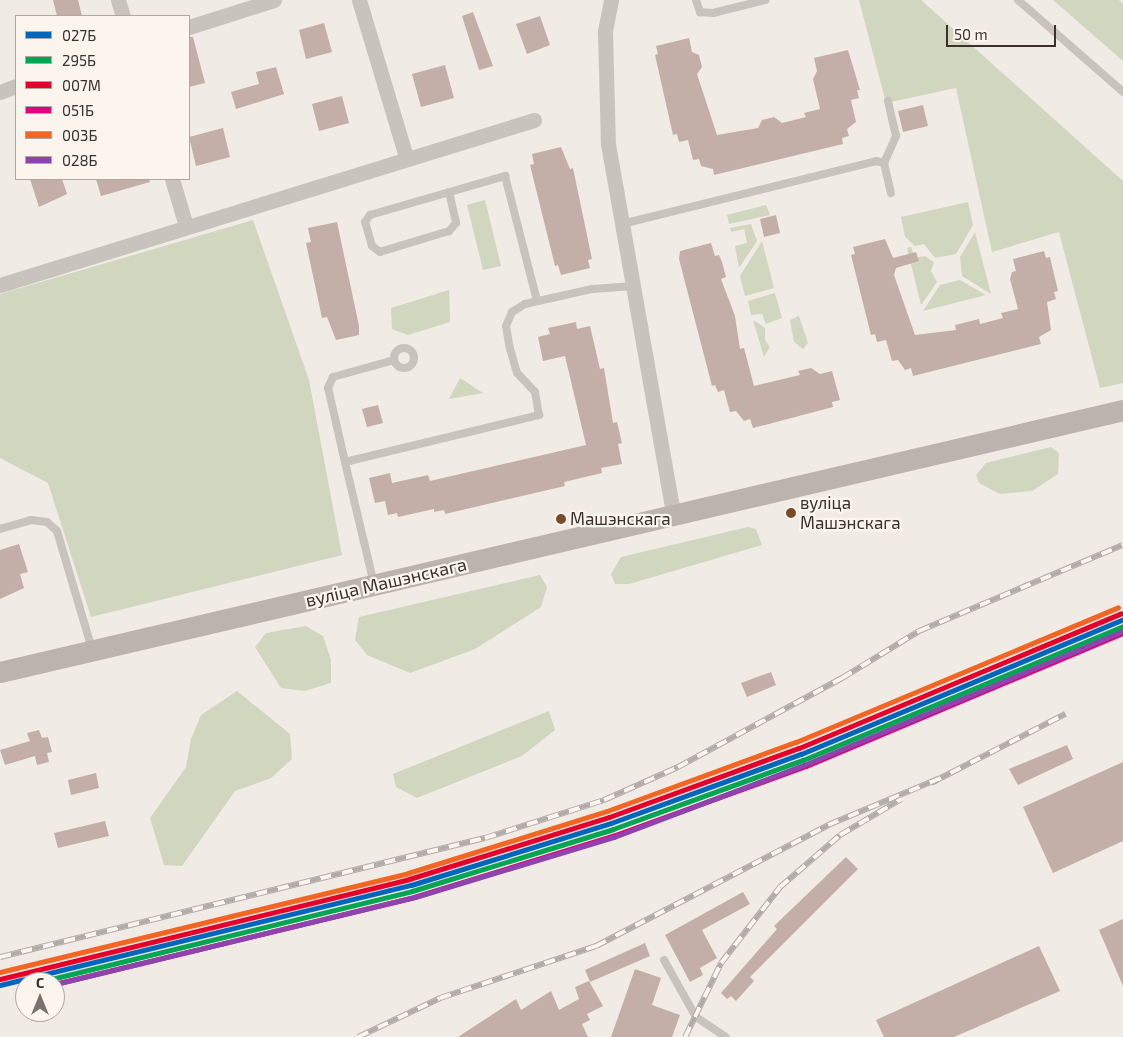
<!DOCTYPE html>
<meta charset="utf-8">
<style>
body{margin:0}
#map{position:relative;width:1123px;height:1037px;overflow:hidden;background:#f0ebe5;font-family:"Exo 2",sans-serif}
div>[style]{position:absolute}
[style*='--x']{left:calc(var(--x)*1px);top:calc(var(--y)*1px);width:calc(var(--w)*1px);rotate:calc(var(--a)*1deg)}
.green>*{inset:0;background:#d1d6bf}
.building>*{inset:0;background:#c3afa7}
.lane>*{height:8px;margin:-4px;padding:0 4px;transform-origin:4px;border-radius:4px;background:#c9c3be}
.lane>.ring{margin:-4px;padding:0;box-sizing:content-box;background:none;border:8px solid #c9c3be;border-radius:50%}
.street>*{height:15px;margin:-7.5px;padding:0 7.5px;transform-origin:7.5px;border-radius:7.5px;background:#c9c3be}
.secondary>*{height:21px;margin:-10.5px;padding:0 10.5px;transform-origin:10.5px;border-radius:10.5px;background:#bab3ae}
.rail>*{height:5.5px;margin-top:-2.75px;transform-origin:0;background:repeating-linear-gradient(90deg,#fbf5ee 0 11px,#b1aca8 0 22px);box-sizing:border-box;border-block:1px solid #b1aca8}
.rail-1>*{height:5px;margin:-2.5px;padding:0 2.5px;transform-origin:2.5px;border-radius:2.5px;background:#0065bd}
.rail-2>*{height:5px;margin:-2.5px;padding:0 2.5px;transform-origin:2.5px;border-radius:2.5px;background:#00a651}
.rail-3>*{height:5px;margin:-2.5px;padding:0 2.5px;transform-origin:2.5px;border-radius:2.5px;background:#e4002b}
.rail-4>*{height:5px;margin:-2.5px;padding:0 2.5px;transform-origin:2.5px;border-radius:2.5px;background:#e5007d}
.rail-5>*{height:5px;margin:-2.5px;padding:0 2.5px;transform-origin:2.5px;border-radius:2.5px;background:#f26522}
.rail-6>*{height:5px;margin:-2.5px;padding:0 2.5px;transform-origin:2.5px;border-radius:2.5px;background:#8e44ad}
.dots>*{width:14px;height:14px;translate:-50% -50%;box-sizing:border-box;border:2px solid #fbf5ee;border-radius:50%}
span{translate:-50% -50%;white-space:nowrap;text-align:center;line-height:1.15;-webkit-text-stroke:4.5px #fbf5ee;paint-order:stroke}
.bus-label{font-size:17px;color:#3b302b}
.left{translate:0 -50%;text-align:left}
.street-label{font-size:18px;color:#3b302b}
.legend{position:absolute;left:15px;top:15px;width:175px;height:165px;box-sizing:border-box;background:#fbf5ee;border:1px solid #aea6a0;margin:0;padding:6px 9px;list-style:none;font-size:15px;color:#3b302b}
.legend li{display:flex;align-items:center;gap:10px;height:25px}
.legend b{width:25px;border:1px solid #aea6a0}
.north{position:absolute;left:15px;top:972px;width:50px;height:50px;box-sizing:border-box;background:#fbf5ee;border:1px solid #aea6a0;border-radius:50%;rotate:0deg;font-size:14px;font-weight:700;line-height:20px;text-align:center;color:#3b302b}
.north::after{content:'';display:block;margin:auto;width:18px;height:22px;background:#7a716c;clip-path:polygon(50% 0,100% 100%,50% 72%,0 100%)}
.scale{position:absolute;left:946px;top:25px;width:110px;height:22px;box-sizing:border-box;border:2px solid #3b302b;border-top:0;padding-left:6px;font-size:15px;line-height:18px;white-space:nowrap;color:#3b302b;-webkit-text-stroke:4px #fbf5ee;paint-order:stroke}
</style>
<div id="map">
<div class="green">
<div style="clip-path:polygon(859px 0,921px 0,1123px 181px,1123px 383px,1100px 388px,1059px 232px,992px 252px,956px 88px,886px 103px)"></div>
<div style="clip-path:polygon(1053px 0,1119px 0,1123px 4px,1123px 61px)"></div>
<div style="clip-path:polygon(485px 200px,501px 266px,483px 270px,467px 205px)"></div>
<div style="clip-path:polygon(968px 202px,973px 225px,956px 254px,935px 258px,924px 244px,915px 246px,905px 237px,901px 217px)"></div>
<div style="clip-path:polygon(766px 205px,770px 215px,729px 224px,727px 215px)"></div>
<div style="clip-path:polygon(253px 220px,309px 380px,342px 555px,91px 617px,48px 483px,0 458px,0 294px)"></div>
<div style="clip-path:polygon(751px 224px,757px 241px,739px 268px,735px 246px,747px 243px,744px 229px,731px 232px,730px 228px)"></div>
<div style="clip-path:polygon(975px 232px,991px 294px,962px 276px,960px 257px)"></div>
<div style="clip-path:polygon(762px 241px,774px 288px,745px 296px,740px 276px)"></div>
<div style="clip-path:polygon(911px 247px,915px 258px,925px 256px,934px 262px,931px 271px,937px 282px,921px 305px,907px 248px)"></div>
<div style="clip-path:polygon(960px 280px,986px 295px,923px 311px,940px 285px)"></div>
<div style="clip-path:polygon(449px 290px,450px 322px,408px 335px,392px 329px,391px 308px)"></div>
<div style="clip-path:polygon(775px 293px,782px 318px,766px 324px,762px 314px,751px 315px,748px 301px)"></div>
<div style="clip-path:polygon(799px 316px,808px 343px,803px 349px,794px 342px,790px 320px)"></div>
<div style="clip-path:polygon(753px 320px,765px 328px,765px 340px,770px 347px,764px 357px)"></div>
<div style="clip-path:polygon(460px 378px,483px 393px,449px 399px)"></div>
<div style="clip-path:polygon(1051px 447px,1059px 453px,1058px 474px,1032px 491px,1000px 494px,979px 483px,976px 475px,986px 463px)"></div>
<div style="clip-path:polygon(748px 527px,756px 529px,762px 545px,629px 584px,615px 584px,611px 574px,621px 557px)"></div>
<div style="clip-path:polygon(540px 575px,547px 587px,541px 607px,475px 649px,410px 673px,367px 655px,355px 640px,359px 617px)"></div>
<div style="clip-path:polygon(306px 626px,323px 636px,331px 660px,331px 683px,305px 691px,281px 688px,255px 647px,266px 633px)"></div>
<div style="clip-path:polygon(237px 691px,290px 734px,292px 759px,271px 778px,235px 791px,182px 866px,164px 865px,150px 818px,186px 767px,191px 739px,201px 715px)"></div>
<div style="clip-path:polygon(549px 711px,555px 730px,522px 756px,417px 798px,396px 787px,393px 774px)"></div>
</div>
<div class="building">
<div style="clip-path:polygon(53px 0,78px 0,82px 16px,57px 16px)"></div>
<div style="clip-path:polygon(473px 12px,493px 66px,479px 70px,462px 16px)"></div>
<div style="clip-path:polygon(540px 16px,550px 45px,527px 54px,516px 24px)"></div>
<div style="clip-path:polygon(324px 23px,332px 52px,306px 59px,299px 30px)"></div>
<div style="clip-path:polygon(189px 37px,193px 37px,205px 83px,189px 87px)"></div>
<div style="clip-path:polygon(689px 38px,692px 52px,699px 55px,702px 67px,697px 74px,717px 135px,758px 128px,762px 120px,774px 117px,782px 123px,806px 117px,804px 113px,820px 109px,813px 79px,817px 71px,814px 58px,848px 50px,860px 90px,857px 90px,859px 98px,851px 100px,856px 122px,847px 129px,849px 136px,842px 138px,843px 144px,714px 175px,713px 169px,701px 166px,699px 159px,693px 160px,688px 140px,679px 142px,677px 134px,673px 135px,655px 55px,658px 54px,656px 46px)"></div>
<div style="clip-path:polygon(445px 65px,454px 98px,421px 107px,412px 74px)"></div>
<div style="clip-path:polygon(276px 67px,284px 94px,236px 109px,231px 92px,259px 84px,256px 72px)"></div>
<div style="clip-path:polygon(342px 96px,349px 123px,319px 131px,312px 104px)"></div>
<div style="clip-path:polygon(923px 105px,928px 126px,903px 132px,898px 111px)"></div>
<div style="clip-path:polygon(223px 128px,230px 157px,196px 166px,189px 137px)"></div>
<div style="clip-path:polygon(561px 147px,570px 169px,573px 168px,592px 259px,588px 260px,590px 268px,561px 275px,558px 265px,555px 266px,530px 165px,534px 164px,532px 154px)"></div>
<div style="clip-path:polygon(30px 179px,62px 179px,67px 194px,39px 207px)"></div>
<div style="clip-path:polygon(96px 179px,149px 179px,150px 182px,101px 196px)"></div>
<div style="clip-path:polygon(776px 215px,780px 233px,764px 237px,760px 219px)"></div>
<div style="clip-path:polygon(337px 222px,359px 326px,359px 335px,336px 340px,327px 317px,322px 318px,306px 243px,311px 242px,308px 228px)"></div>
<div style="clip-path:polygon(885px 239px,893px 258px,916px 252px,919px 261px,896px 268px,894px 275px,915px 335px,956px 330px,955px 325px,979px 319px,980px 324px,1003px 318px,1001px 313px,1018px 309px,1010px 279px,1012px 272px,1016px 271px,1013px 259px,1044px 251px,1046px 258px,1050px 257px,1058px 291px,1054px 292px,1056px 299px,1047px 302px,1051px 330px,1039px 337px,1041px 344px,913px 376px,911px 368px,905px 370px,898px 360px,892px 361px,886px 340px,877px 342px,875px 334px,871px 335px,851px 255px,855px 254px,853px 247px)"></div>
<div style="clip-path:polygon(711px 243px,715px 256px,719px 255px,722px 262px,726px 277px,721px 279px,735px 316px,740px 349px,744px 348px,754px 386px,800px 375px,798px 371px,811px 368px,820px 374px,832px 371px,840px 400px,832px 402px,833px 407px,753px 428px,750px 419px,744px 421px,736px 411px,730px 412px,724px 390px,718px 392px,715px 385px,712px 386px,679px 259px,680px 251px)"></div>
<div style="clip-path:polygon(576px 322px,577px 329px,590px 326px,600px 369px,604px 368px,613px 423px,617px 422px,622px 443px,618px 444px,622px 464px,601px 468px,602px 473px,564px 482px,565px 486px,445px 514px,444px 510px,434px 512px,434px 509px,398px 517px,397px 513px,388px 515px,385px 501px,375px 503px,369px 478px,390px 473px,392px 483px,428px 475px,430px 481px,586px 445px,565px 356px,543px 361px,538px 337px,550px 334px,548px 328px)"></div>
<div style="clip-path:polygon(378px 405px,383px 423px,367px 427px,362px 409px)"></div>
<div style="clip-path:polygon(19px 544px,28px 572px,20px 574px,24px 588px,0 599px,0 550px)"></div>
<div style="clip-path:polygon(771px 672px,776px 685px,747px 697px,741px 683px)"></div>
<div style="clip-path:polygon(39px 730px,42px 738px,48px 737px,52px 752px,47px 753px,49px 762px,37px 765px,35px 756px,5px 765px,0 750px,30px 741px,27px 733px)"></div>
<div style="clip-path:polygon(1067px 745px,1073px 759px,1018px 785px,1009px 769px)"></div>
<div style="clip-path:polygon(1123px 762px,1123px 841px,1053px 873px,1023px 807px)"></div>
<div style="clip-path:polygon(96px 773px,99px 788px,71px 795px,68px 780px)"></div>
<div style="clip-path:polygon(105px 821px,109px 836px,58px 848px,54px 833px)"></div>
<div style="clip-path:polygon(846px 857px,858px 869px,750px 977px,754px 981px,736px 1001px,731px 996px,727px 999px,721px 993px,777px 929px,774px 926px)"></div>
<div style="clip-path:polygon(743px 892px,750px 904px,702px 930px,717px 958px,700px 968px,703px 975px,690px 982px,665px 935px)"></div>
<div style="clip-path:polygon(1123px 919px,1123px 986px,1099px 930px)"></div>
<div style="clip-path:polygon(645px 943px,650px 956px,590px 982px,585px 970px)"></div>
<div style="clip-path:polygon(1039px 946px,1060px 991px,954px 1037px,884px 1037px,876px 1020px)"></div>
<div style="clip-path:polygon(635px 969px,661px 978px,652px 1005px,680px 1015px,672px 1037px,611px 1037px)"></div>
<div style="clip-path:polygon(589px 981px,603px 1006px,587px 1014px,590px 1020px,582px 1024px,588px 1037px,458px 1037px,516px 999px,521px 1010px,551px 991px,559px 1010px,579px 999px,575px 987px)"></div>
</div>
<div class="lane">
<div style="--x:696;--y:0;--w:13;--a:72"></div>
<div style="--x:700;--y:12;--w:13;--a:4"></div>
<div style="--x:713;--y:13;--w:54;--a:-14"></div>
<div style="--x:1018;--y:0;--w:140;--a:41.2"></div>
<div style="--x:884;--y:163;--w:30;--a:-66"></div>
<div style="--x:896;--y:136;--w:36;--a:-103"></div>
<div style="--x:449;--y:192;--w:32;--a:77"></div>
<div style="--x:456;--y:223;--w:11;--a:131"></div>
<div style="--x:449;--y:231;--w:72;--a:163.1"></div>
<div style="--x:380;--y:252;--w:10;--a:-143"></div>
<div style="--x:372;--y:246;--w:25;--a:-106"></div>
<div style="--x:365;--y:222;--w:9;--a:-54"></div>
<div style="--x:370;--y:215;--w:141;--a:-16.1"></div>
<div style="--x:505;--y:176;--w:129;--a:75.6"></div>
<div style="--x:622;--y:224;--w:262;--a:-13.9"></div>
<div style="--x:876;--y:161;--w:8;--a:14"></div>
<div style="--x:884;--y:163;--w:31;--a:77"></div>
<div class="ring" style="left:394px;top:348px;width:12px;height:12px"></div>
<div style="--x:345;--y:462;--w:76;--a:-102.9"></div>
<div style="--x:328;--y:388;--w:12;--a:-66"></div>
<div style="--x:333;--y:377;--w:63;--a:-15.6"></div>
<div style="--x:0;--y:529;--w:32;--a:-16"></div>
<div style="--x:31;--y:520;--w:16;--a:7"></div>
<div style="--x:47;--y:522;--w:13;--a:42"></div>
<div style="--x:57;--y:531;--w:123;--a:73.5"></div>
<div style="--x:374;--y:584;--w:125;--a:-103.4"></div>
<div style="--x:345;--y:462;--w:200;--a:-13.6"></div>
<div style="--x:539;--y:415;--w:23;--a:-100"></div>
<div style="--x:535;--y:392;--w:26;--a:-133"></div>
<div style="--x:517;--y:373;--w:25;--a:-106"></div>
<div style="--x:510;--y:349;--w:23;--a:-100"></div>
<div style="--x:506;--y:326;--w:15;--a:-67"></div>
<div style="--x:512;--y:312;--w:15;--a:-32"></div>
<div style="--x:525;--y:304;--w:69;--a:-12.6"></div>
<div style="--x:592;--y:289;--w:43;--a:-4"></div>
<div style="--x:664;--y:960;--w:65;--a:60.7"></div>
<div style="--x:696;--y:1017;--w:36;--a:34"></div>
</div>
<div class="street">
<div style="--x:118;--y:0;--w:17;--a:73"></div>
<div style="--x:359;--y:0;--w:164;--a:73.3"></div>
<div style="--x:611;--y:0;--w:32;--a:101"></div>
<div style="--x:605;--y:31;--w:113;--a:88.5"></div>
<div style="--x:608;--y:144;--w:376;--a:80"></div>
<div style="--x:189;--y:27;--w:89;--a:-17.6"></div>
<div style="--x:0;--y:92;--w:17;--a:-21"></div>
<div style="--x:172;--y:179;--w:49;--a:73.4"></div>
<div style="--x:0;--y:285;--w:559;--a:-17.17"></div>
</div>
<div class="secondary">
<div style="--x:0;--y:672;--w:1153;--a:-13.13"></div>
</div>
<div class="rail">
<div style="--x:931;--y:783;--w:151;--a:-27.2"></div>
<div style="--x:0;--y:957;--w:499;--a:-13.8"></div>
<div style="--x:485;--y:838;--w:125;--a:-17.7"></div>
<div style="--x:604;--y:800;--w:81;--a:-24"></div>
<div style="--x:678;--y:767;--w:187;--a:-28.5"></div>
<div style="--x:842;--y:678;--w:90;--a:-31.4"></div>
<div style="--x:919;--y:631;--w:221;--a:-22.9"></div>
<div style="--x:358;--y:1037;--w:91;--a:-25.4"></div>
<div style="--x:440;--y:998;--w:164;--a:-18.4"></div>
<div style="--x:596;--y:946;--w:262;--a:-27.5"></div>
<div style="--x:828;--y:825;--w:119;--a:-22.7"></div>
<div style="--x:685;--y:1037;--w:82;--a:-64.1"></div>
<div style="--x:721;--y:963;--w:96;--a:-52.2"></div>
<div style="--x:780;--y:887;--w:79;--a:-40.9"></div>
<div style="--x:840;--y:835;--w:71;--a:-30.5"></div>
</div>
<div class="rail-1">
<div style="--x:0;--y:985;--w:423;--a:-13.7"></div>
<div style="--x:411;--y:885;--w:209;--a:-17.2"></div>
<div style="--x:611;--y:823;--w:202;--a:-20"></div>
<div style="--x:801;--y:754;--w:349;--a:-22.7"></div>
</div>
<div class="rail-2">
<div style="--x:39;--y:982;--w:384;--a:-13.7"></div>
<div style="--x:412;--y:891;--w:210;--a:-17.1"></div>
<div style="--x:613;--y:829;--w:202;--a:-20"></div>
<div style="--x:803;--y:760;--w:347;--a:-22.7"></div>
</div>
<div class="rail-3">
<div style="--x:0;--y:979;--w:421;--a:-13.7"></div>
<div style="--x:409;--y:879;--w:209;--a:-17.2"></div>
<div style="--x:609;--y:817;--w:202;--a:-20"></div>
<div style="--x:799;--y:748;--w:349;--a:-22.7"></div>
</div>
<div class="rail-4">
<div style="--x:55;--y:984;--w:369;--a:-13.6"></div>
<div style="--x:414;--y:897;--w:210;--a:-17.1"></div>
<div style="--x:615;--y:835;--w:203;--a:-19.9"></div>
<div style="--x:806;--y:766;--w:344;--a:-22.8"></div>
</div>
<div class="rail-5">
<div style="--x:0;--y:972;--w:420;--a:-13.6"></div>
<div style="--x:408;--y:873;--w:208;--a:-17.3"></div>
<div style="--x:607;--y:811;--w:201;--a:-20.1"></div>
<div style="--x:796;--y:742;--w:349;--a:-22.7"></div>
</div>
<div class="rail-6">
<div style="--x:55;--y:984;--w:370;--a:-13.6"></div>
<div style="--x:415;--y:897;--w:208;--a:-16.8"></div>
<div style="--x:614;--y:837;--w:203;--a:-20.8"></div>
<div style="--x:804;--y:765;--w:346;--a:-22.8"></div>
</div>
<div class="dots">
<div style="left:791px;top:513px;background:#7a4b2a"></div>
<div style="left:561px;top:519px;background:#7a4b2a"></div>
</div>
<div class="bus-label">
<span class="left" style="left:800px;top:513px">вуліца<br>Машэнскага</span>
<span class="left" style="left:570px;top:519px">Машэнскага</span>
</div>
<div class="street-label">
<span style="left:386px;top:582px;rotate:-13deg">вуліца Машэнскага</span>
</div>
<ul class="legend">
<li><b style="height:6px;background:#0065bd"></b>027Б</li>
<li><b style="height:6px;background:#00a651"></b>295Б</li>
<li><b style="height:6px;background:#e4002b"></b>007М</li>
<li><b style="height:6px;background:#e5007d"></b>051Б</li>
<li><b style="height:6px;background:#f26522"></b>003Б</li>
<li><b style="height:6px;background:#8e44ad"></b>028Б</li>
</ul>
<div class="north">С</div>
<div class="scale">50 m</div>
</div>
